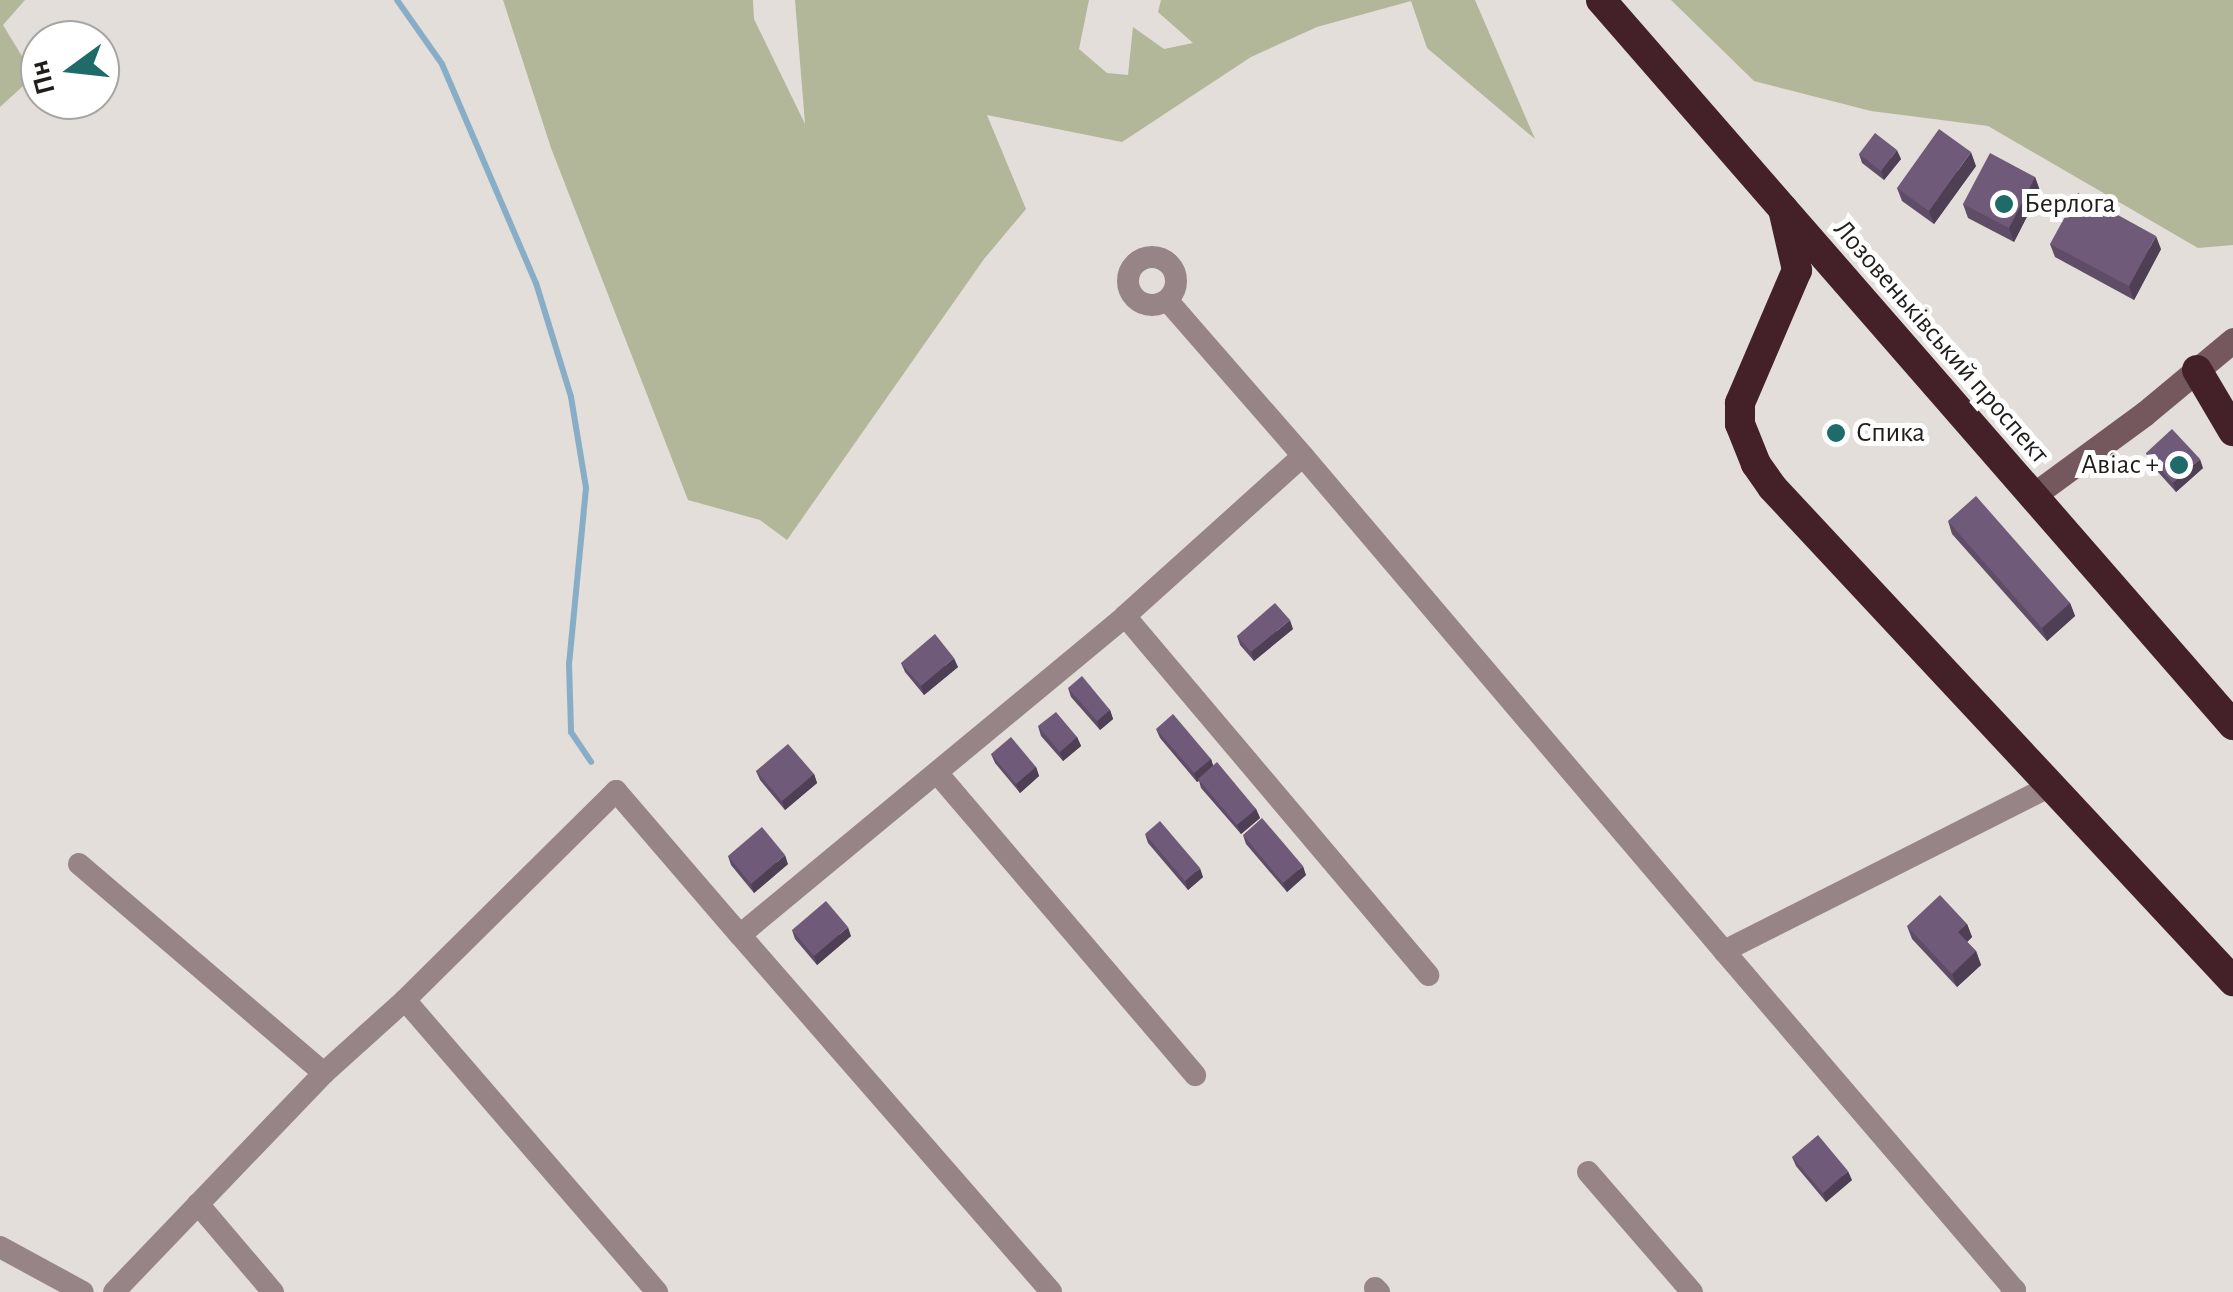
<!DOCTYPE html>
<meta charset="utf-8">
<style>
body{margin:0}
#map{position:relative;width:2233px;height:1292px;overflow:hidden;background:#e3ded9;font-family:"Alegreya Sans",sans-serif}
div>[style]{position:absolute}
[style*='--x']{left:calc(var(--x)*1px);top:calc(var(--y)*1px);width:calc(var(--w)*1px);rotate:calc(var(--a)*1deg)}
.green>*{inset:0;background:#b2b799}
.stream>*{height:6px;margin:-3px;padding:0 3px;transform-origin:3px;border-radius:3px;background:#87aec6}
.street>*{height:22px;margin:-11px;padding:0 11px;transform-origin:11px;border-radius:11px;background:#978487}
.street>.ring{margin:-11px;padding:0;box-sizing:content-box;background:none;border:22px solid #978487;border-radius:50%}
.secondary>*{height:25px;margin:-12.5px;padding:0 12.5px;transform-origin:12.5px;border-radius:12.5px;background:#74585d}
.highway>*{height:30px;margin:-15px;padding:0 15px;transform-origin:15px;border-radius:15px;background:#442129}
.wall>*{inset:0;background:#5f4d68}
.shaded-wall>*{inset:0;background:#4e3f55}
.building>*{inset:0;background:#6f5a79}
.dots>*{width:28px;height:28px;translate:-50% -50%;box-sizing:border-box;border:5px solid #fff;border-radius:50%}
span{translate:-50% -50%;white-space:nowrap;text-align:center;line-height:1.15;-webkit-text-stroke:10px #fff;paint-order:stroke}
.poi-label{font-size:28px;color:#201e1c}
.left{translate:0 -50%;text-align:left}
.right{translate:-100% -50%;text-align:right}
.street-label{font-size:28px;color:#201e1c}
.north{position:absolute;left:20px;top:20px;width:100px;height:100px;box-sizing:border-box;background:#fff;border:2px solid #a6a5a4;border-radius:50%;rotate:255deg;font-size:28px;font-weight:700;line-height:40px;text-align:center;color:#201e1c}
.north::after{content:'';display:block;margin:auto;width:35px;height:45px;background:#1e6b6a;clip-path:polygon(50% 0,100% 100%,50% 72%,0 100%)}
</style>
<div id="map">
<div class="green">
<div style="clip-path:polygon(0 0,25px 0,3px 25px,34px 76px,0 107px)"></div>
<div style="clip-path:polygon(503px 0,753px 0,754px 19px,805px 124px,795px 0,1089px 0,1079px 49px,1107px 73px,1128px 75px,1133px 27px,1164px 49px,1193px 43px,1158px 12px,1161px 0,1475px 0,1535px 139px,1427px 48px,1411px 1px,1317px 27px,1251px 57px,1122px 142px,987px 115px,1026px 209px,984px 259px,787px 540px,760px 520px,688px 500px,551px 148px)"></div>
<div style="clip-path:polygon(1671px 0,2233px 0,2233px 245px,2198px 248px,1988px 126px,1871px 111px,1754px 81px)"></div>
</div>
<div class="stream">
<div style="--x:397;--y:0;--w:78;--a:54.9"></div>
<div style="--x:442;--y:64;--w:238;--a:66.8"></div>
<div style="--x:536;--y:283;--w:119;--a:72.9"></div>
<div style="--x:571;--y:397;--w:92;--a:80.6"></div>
<div style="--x:586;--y:488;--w:176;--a:95.5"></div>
<div style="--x:569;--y:663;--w:69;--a:88.3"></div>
<div style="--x:571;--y:732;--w:36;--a:56"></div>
</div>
<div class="street">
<div class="ring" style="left:1128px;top:257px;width:26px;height:26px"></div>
<div style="--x:1167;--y:300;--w:207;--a:48.9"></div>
<div style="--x:1125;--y:616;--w:470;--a:49.8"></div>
<div style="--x:938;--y:774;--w:396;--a:49.5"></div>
<div style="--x:79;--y:864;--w:322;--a:40.5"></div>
<div style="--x:740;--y:935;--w:473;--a:48.9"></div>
<div style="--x:1724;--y:951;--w:447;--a:49.4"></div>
<div style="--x:2015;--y:1290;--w:4;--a:146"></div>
<div style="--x:405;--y:1000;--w:386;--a:49.2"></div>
<div style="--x:1588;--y:1172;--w:159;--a:49.1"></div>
<div style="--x:198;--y:1204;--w:116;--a:49.6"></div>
<div style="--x:0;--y:1247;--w:94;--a:28.5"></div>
<div style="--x:1375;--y:1288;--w:6;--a:45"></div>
<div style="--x:114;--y:1292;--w:303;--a:-46.2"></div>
<div style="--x:324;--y:1073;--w:109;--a:-42"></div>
<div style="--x:405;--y:1000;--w:297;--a:-44.7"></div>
<div style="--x:616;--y:791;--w:190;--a:49.3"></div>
<div style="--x:740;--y:935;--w:500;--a:-39.6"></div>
<div style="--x:1125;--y:616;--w:239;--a:-42"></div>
<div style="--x:1303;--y:456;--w:650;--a:49.62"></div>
<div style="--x:1724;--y:951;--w:364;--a:-26.8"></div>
</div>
<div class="secondary">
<div style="--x:2031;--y:497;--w:140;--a:-36.3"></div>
<div style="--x:2144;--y:414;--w:116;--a:-39.7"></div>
</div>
<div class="highway">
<div style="--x:1601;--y:0;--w:962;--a:48.92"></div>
<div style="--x:1783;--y:209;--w:63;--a:77.1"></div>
<div style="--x:1797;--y:270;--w:145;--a:113.2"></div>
<div style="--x:1740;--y:403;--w:21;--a:90"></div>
<div style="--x:1740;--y:424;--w:43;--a:68.2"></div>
<div style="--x:1756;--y:464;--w:28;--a:55"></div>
<div style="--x:1772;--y:487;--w:676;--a:46.98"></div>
<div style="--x:2197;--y:370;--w:71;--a:59.5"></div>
</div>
<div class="wall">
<div style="clip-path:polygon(1859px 154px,1901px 159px,1884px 180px,1862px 163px)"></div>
<div style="clip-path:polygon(1976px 166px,1934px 224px,1902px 201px,1897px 188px)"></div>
<div style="clip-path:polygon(2035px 177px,2040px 191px,2014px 242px,1968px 218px,1963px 204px)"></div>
<div style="clip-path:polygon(2050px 244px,2161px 249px,2134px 300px,2055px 257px)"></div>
<div style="clip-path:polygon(2146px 453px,2203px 468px,2176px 492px,2149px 462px)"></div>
<div style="clip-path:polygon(1948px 521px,2070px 603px,2075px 616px,2047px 641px,1952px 534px)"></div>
<div style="clip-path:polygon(1293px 629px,1254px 661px,1240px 645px,1237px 636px)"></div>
<div style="clip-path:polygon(901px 663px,958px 667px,924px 695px,905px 672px)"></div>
<div style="clip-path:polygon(1068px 688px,1110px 710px,1113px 719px,1100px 730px,1071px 697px)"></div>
<div style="clip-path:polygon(1038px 726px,1077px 737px,1081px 746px,1063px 761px,1041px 736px)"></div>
<div style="clip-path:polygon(1156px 729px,1211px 759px,1213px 766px,1256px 809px,1260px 818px,1241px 834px,1201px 788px,1199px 781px,1197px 782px,1160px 738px)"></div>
<div style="clip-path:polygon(991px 754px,1036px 767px,1039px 776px,1020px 793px,995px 763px)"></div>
<div style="clip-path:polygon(756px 771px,814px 774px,817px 783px,785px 810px,760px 780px)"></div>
<div style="clip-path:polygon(1145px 834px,1203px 877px,1188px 890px,1148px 843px)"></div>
<div style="clip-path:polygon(1243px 835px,1306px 875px,1287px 892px,1246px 844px)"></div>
<div style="clip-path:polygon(728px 856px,788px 864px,754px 893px,731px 865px)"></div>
<div style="clip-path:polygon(1967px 924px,1972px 937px,1967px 942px,1976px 951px,1981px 965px,1957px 987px,1912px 939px,1907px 926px)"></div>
<div style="clip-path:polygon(792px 930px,851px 936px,817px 965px,795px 939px)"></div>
<div style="clip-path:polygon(1792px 1157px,1852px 1180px,1826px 1202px,1796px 1166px)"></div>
</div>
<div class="shaded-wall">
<div style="clip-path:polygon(1897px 150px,1901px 159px,1884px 180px,1881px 171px)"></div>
<div style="clip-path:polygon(1971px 152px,1976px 166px,1934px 224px,1929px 211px)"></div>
<div style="clip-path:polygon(2035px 177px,2040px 191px,2014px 242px,2009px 228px)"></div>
<div style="clip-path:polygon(2156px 236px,2161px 249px,2134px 300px,2129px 286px)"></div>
<div style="clip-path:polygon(2200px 459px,2203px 468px,2176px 492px,2173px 483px)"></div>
<div style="clip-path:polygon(2070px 603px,2075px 616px,2047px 641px,2042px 628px)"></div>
<div style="clip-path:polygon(1290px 620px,1293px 629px,1254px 661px,1251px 652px)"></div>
<div style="clip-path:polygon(954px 658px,958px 667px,924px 695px,921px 686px)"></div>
<div style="clip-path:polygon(1110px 710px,1113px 719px,1100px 730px,1097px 721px)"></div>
<div style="clip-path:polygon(1077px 737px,1081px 746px,1063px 761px,1060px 752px)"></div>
<div style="clip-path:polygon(1211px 759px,1214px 768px,1197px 782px,1194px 773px)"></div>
<div style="clip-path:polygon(1036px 767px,1039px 776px,1020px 793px,1016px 784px)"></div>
<div style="clip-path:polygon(814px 774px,817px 783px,785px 810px,782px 801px)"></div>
<div style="clip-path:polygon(1256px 809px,1260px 818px,1241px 834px,1237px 825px)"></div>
<div style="clip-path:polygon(785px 855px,788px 864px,754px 893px,751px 884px)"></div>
<div style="clip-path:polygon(1303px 866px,1306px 875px,1287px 892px,1283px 883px)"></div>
<div style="clip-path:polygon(1200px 868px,1203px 877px,1188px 890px,1185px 881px)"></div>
<div style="clip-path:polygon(1967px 924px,1972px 937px,1963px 946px,1958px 932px)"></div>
<div style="clip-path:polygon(848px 927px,851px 936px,817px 965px,814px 956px)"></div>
<div style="clip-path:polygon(1976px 951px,1981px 965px,1957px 987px,1952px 974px)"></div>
<div style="clip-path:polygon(1848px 1171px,1852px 1180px,1826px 1202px,1823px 1193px)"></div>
</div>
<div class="building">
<div style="clip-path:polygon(1939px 129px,1971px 152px,1929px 211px,1897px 188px)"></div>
<div style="clip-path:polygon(1875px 133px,1897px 150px,1881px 171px,1859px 154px)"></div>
<div style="clip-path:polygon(1990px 153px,2035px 177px,2009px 228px,1963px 204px)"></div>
<div style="clip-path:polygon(2078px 193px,2156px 236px,2129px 286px,2050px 244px)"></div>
<div style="clip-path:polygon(2172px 429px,2200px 459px,2173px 483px,2146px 453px)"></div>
<div style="clip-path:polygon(1976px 496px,2070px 603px,2042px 628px,1948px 521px)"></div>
<div style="clip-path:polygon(1275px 603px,1290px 620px,1251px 652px,1237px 636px)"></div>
<div style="clip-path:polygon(935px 634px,954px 658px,921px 686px,901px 663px)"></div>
<div style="clip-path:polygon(1082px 676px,1110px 710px,1097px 721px,1068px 688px)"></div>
<div style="clip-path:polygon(1056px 712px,1077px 737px,1060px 752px,1038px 726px)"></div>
<div style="clip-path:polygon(1173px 714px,1211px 759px,1194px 773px,1156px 729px)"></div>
<div style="clip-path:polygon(1011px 737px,1036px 767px,1016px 784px,991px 754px)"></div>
<div style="clip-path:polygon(788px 744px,814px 774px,782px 801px,756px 771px)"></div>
<div style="clip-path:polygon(1217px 762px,1256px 809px,1237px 825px,1198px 779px)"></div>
<div style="clip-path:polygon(1262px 818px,1303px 866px,1283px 883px,1243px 835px)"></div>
<div style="clip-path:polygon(1160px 821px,1200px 868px,1185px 881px,1145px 834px)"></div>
<div style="clip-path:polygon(762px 827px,785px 855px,751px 884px,728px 856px)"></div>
<div style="clip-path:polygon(1940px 895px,1967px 924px,1958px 932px,1976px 951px,1952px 974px,1907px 926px)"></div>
<div style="clip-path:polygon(826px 901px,848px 927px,814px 956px,792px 930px)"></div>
<div style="clip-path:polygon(1818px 1135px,1848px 1171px,1823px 1193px,1792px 1157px)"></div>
</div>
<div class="dots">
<div style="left:2004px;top:204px;background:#1e6b6a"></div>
<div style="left:1836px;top:433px;background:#1e6b6a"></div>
<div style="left:2179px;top:465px;background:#1e6b6a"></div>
</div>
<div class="poi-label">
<span class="left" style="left:2024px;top:204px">Берлога</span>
<span class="left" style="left:1856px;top:433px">Спика</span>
<span class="right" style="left:2159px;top:465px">Авiас +</span>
</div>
<div class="street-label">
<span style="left:1941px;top:342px;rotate:49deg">Лозовеньківський проспект</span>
</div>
<div class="north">Пн</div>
</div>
